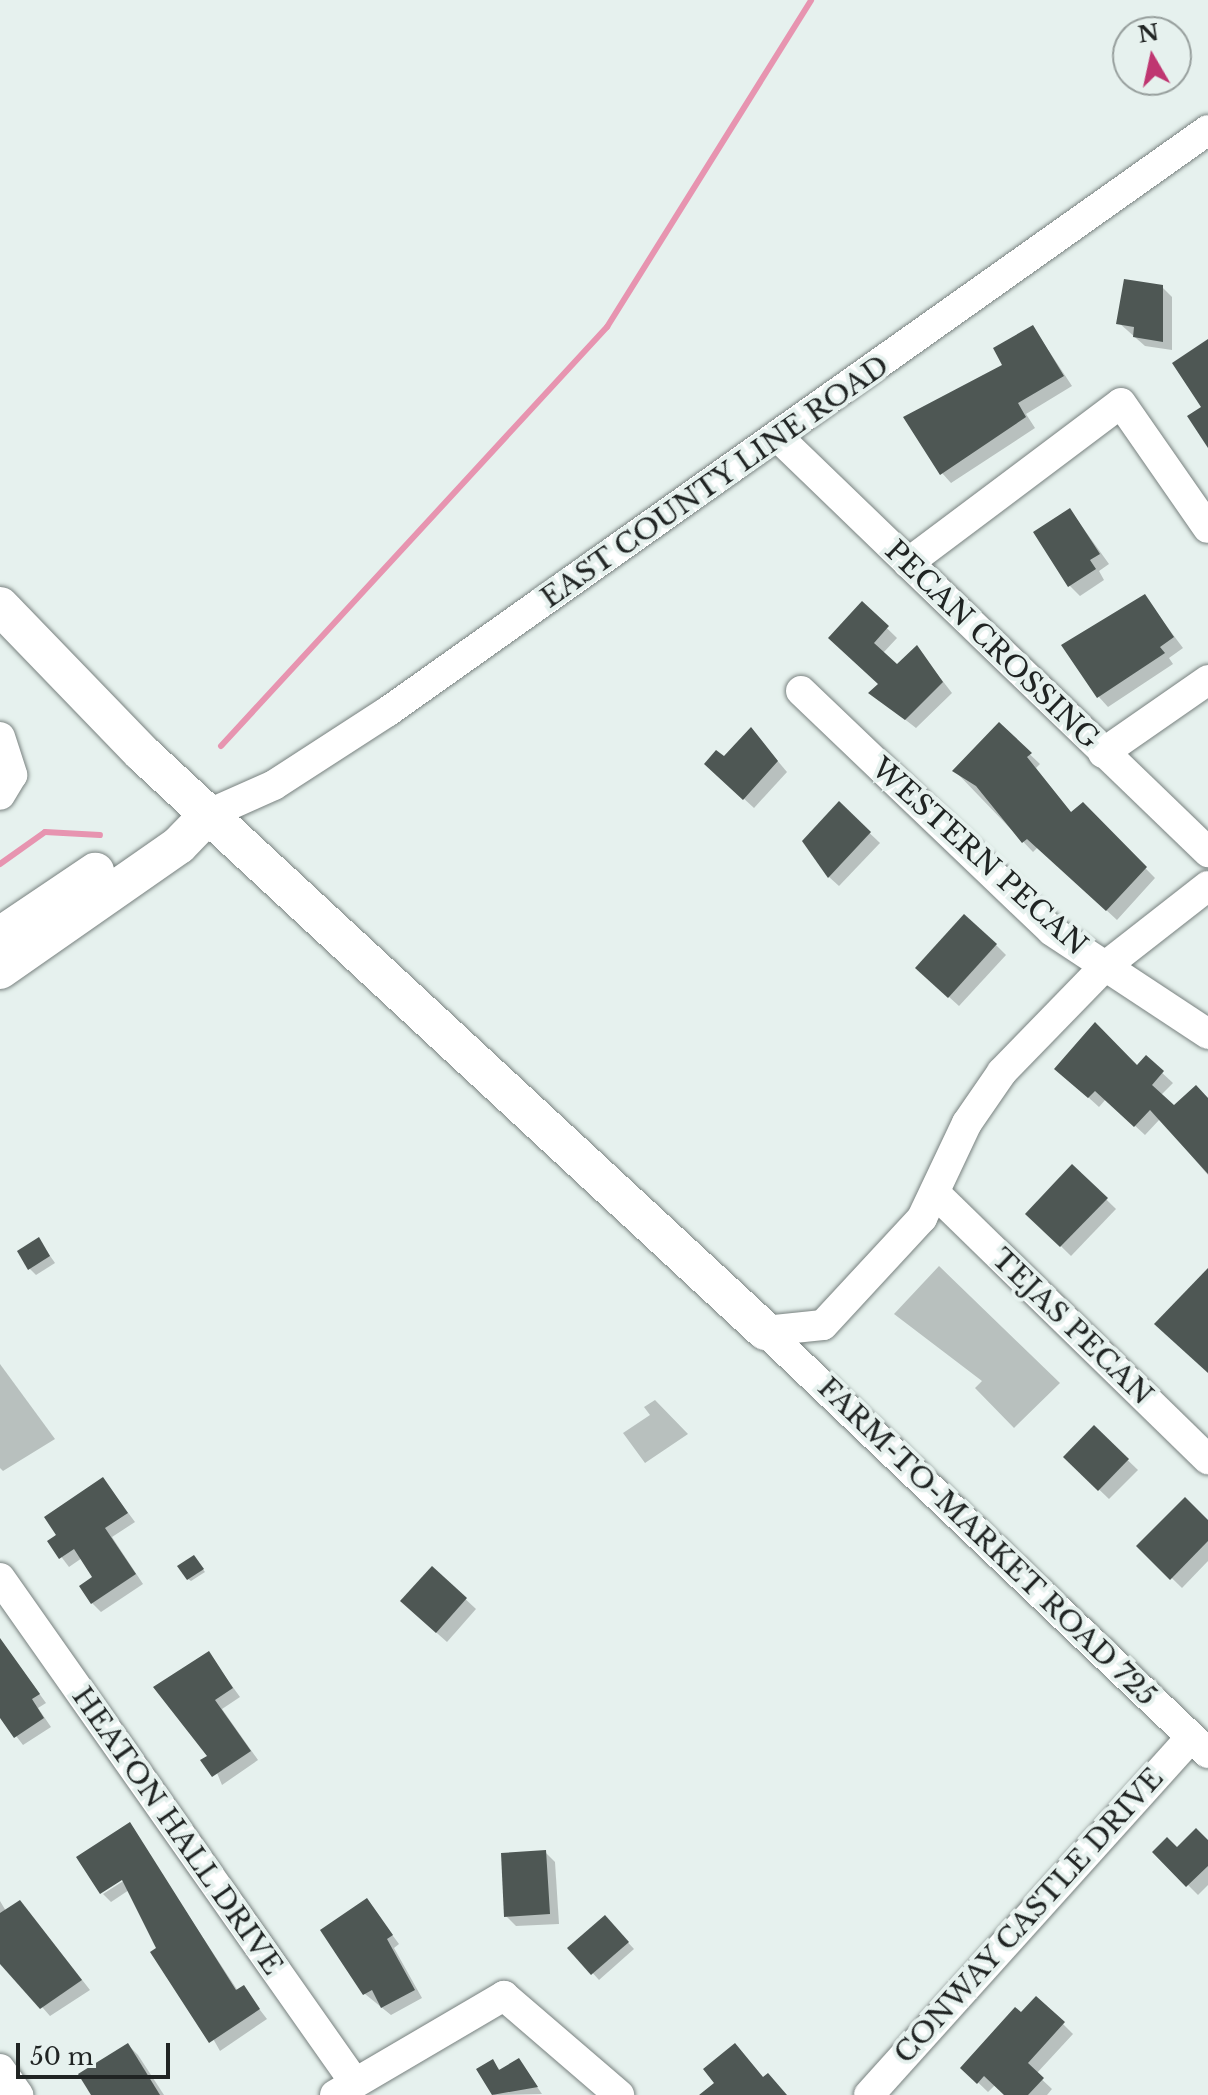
<!DOCTYPE html>
<style>
body{margin:0}
#map{position:relative;width:1208px;height:2095px;overflow:hidden;background:#e6f1ee;font-family:"Libre Baskerville",serif}
div>[style]{position:absolute}
[style*='--x']{left:calc(var(--x)*1px);top:calc(var(--y)*1px);width:calc(var(--w)*1px);rotate:calc(var(--a)*1deg)}
.shadow>*{inset:0;background:#0003}
.stream>*{height:6px;margin:-3px;padding:0 3px;transform-origin:3px;border-radius:3px;background:#e794b0}
.building>*{inset:0;background:#4e5754}
.roads{filter:drop-shadow(0 0 2px #78817f) drop-shadow(0 0 2px #78817f)}
.minor>*{height:30px;margin:-15px;padding:0 15px;transform-origin:15px;border-radius:15px;background:#fff}
.major>*{height:38px;margin:-19px;padding:0 19px;transform-origin:19px;border-radius:19px;background:#fff}
span{translate:-50% -50%;white-space:nowrap;text-align:center;line-height:1.15;-webkit-text-stroke:8px #e6f1ee;paint-order:stroke}
.street-label{font-size:28px;color:#202423}
.north{position:absolute;left:1112px;top:16px;width:80px;height:80px;box-sizing:border-box;background:#e6f1ee;border:2px solid #979f9d;border-radius:50%;rotate:351deg;font-size:22px;font-weight:700;line-height:32px;text-align:center;color:#202423}
.north::after{content:'';display:block;margin:auto;width:28px;height:36px;background:#bf3671;clip-path:polygon(50% 0,100% 100%,50% 72%,0 100%)}
.scale{position:absolute;left:16px;top:2043px;width:154px;height:36px;box-sizing:border-box;border:4px solid #202423;border-top:0;padding-left:10px;font-size:24px;line-height:28px;white-space:nowrap;color:#202423;-webkit-text-stroke:6px #e6f1ee;paint-order:stroke}
</style>
<div id="map">
<div class="shadow">
<div style="clip-path:polygon(1162px 287px,1172px 297px,1172px 350px,1145px 346px,1119px 323px)"></div>
<div style="clip-path:polygon(1033px 327px,1072px 386px,1026px 414px,1035px 428px,951px 483px,942px 473px)"></div>
<div style="clip-path:polygon(1070px 510px,1109px 564px,1099px 571px,1104px 580px,1080px 596px,1070px 586px)"></div>
<div style="clip-path:polygon(1144px 596px,1183px 648px,1169px 658px,1173px 664px,1108px 707px,1099px 697px)"></div>
<div style="clip-path:polygon(862px 604px,897px 638px,883px 653px,897px 667px,917px 648px,952px 693px,916px 728px,871px 693px,880px 684px)"></div>
<div style="clip-path:polygon(999px 725px,1040px 764px,1036px 768px,1072px 814px,1083px 805px,1155px 878px,1117px 920px,1038px 847px,1033px 852px,955px 771px)"></div>
<div style="clip-path:polygon(760px 740px,787px 772px,754px 808px,716px 773px,724px 759px)"></div>
<div style="clip-path:polygon(839px 804px,880px 843px,839px 886px,829px 877px)"></div>
<div style="clip-path:polygon(996px 945px,1006px 955px,959px 1006px,928px 978px)"></div>
<div style="clip-path:polygon(1146px 1058px,1173px 1083px,1161px 1095px,1174px 1108px,1208px 1100px,1208px 1175px,1160px 1119px,1145px 1135px,1106px 1099px,1099px 1107px,1067px 1078px,1137px 1067px)"></div>
<div style="clip-path:polygon(1073px 1167px,1116px 1209px,1071px 1256px,1028px 1214px)"></div>
<div style="clip-path:polygon(39px 1240px,55px 1263px,36px 1275px,29px 1268px)"></div>
<div style="clip-path:polygon(939px 1266px,1060px 1383px,1014px 1428px,975px 1388px,982px 1381px,894px 1314px)"></div>
<div style="clip-path:polygon(0 1364px,55px 1439px,3px 1471px,0 1468px)"></div>
<div style="clip-path:polygon(655px 1400px,688px 1434px,645px 1463px,623px 1433px,650px 1415px,644px 1407px)"></div>
<div style="clip-path:polygon(1094px 1428px,1138px 1470px,1109px 1499px,1065px 1457px)"></div>
<div style="clip-path:polygon(103px 1479px,135px 1522px,112px 1537px,143px 1584px,101px 1612px,92px 1603px,95px 1578px,82px 1558px,69px 1567px,50px 1542px)"></div>
<div style="clip-path:polygon(1208px 1523px,1208px 1561px,1182px 1588px,1139px 1546px)"></div>
<div style="clip-path:polygon(196px 1560px,205px 1572px,191px 1581px,188px 1579px)"></div>
<div style="clip-path:polygon(432px 1568px,476px 1609px,447px 1642px,412px 1611px)"></div>
<div style="clip-path:polygon(0 1639px,46px 1703px,38px 1708px,51px 1727px,23px 1745px,0 1715px)"></div>
<div style="clip-path:polygon(209px 1654px,240px 1697px,222px 1709px,258px 1760px,222px 1785px,210px 1756px)"></div>
<div style="clip-path:polygon(129px 1825px,238px 1991px,243px 1988px,267px 2019px,220px 2051px,129px 1890px,111px 1902px,103px 1894px,131px 1876px)"></div>
<div style="clip-path:polygon(1208px 1843px,1208px 1885px,1198px 1895px,1155px 1852px)"></div>
<div style="clip-path:polygon(545px 1852px,555px 1862px,559px 1924px,516px 1926px,506px 1916px)"></div>
<div style="clip-path:polygon(0 1901px,6px 1911px,28px 1911px,90px 1990px,50px 2016px,0 1959px)"></div>
<div style="clip-path:polygon(367px 1901px,399px 1944px,394px 1948px,422px 1998px,391px 2015px,365px 1994px)"></div>
<div style="clip-path:polygon(611px 1924px,634px 1949px,599px 1980px,570px 1948px)"></div>
<div style="clip-path:polygon(1021px 2015px,1063px 2024px,1073px 2034px,1036px 2074px,1052px 2089px,1047px 2095px,1006px 2095px,995px 2085px,988px 2092px,963px 2068px)"></div>
<div style="clip-path:polygon(128px 2045px,138px 2055px,164px 2095px,93px 2095px)"></div>
<div style="clip-path:polygon(519px 2060px,542px 2094px,494px 2095px,479px 2070px,492px 2062px,501px 2071px)"></div>
</div>
<div class="stream">
<div style="--x:221;--y:746;--w:570;--a:-47.35"></div>
<div style="--x:607;--y:327;--w:385;--a:-58"></div>
<div style="--x:0;--y:864;--w:55;--a:-35.4"></div>
<div style="--x:45;--y:832;--w:55;--a:3.1"></div>
</div>
<div class="building">
<div style="clip-path:polygon(1124px 279px,1163px 285px,1163px 342px,1133px 337px,1134px 327px,1116px 324px)"></div>
<div style="clip-path:polygon(1033px 325px,1064px 376px,1018px 403px,1026px 417px,940px 475px,903px 417px,1002px 365px,993px 348px)"></div>
<div style="clip-path:polygon(1208px 339px,1208px 448px,1187px 416px,1201px 407px,1172px 363px)"></div>
<div style="clip-path:polygon(1070px 508px,1100px 554px,1090px 560px,1096px 569px,1068px 587px,1033px 532px)"></div>
<div style="clip-path:polygon(1145px 594px,1174px 637px,1160px 647px,1165px 653px,1097px 698px,1061px 645px)"></div>
<div style="clip-path:polygon(862px 601px,889px 626px,874px 643px,897px 664px,917px 645px,943px 682px,905px 720px,868px 693px,878px 684px,828px 638px)"></div>
<div style="clip-path:polygon(999px 722px,1032px 753px,1027px 757px,1071px 812px,1083px 802px,1147px 867px,1106px 911px,1027px 839px,1022px 843px,976px 786px,952px 771px)"></div>
<div style="clip-path:polygon(751px 727px,778px 761px,743px 800px,704px 764px,716px 750px,724px 756px)"></div>
<div style="clip-path:polygon(839px 801px,871px 832px,828px 878px,802px 841px)"></div>
<div style="clip-path:polygon(964px 914px,997px 944px,948px 998px,915px 968px)"></div>
<div style="clip-path:polygon(1095px 1022px,1137px 1065px,1146px 1055px,1164px 1071px,1152px 1085px,1174px 1105px,1196px 1085px,1208px 1098px,1208px 1174px,1150px 1110px,1134px 1127px,1095px 1091px,1088px 1098px,1054px 1069px)"></div>
<div style="clip-path:polygon(1072px 1164px,1108px 1198px,1060px 1247px,1025px 1214px)"></div>
<div style="clip-path:polygon(39px 1237px,50px 1256px,28px 1270px,17px 1251px)"></div>
<div style="clip-path:polygon(1208px 1268px,1208px 1373px,1154px 1324px)"></div>
<div style="clip-path:polygon(1094px 1425px,1129px 1459px,1098px 1491px,1063px 1457px)"></div>
<div style="clip-path:polygon(103px 1477px,128px 1513px,105px 1528px,136px 1574px,91px 1604px,79px 1586px,92px 1577px,74px 1549px,59px 1559px,47px 1541px,56px 1535px,44px 1517px)"></div>
<div style="clip-path:polygon(1185px 1497px,1208px 1520px,1208px 1541px,1170px 1580px,1136px 1546px)"></div>
<div style="clip-path:polygon(194px 1555px,204px 1569px,187px 1580px,177px 1566px)"></div>
<div style="clip-path:polygon(432px 1566px,467px 1598px,436px 1633px,400px 1601px)"></div>
<div style="clip-path:polygon(0 1638px,40px 1694px,32px 1699px,44px 1718px,14px 1738px,0 1718px)"></div>
<div style="clip-path:polygon(209px 1651px,233px 1688px,215px 1700px,251px 1751px,212px 1777px,200px 1760px,207px 1756px,153px 1687px)"></div>
<div style="clip-path:polygon(130px 1822px,236px 1990px,244px 1985px,260px 2009px,209px 2043px,150px 1952px,156px 1948px,122px 1880px,100px 1894px,76px 1857px)"></div>
<div style="clip-path:polygon(1196px 1828px,1208px 1840px,1208px 1866px,1186px 1887px,1152px 1852px,1167px 1837px,1177px 1847px)"></div>
<div style="clip-path:polygon(546px 1850px,550px 1914px,504px 1917px,501px 1853px)"></div>
<div style="clip-path:polygon(367px 1898px,393px 1935px,387px 1939px,415px 1990px,381px 2008px,372px 1990px,363px 1995px,320px 1930px)"></div>
<div style="clip-path:polygon(20px 1900px,82px 1980px,40px 2009px,0 1964px,0 1913px)"></div>
<div style="clip-path:polygon(605px 1915px,629px 1942px,591px 1975px,567px 1948px)"></div>
<div style="clip-path:polygon(1036px 1996px,1065px 2022px,1028px 2063px,1044px 2078px,1028px 2095px,1004px 2095px,984px 2076px,977px 2084px,960px 2068px,1015px 2007px,1021px 2012px)"></div>
<div style="clip-path:polygon(128px 2043px,160px 2095px,91px 2095px,78px 2074px)"></div>
<div style="clip-path:polygon(735px 2043px,763px 2077px,768px 2073px,787px 2095px,699px 2095px,714px 2083px,703px 2069px)"></div>
<div style="clip-path:polygon(519px 2058px,538px 2087px,492px 2095px,476px 2069px,493px 2059px,499px 2070px)"></div>
</div>
<div class="roads">
<div class="minor">
<div style="--x:778;--y:437;--w:598;--a:43.98"></div>
<div style="--x:908;--y:563;--w:266;--a:-36.9"></div>
<div style="--x:1121;--y:403;--w:152;--a:55.2"></div>
<div style="--x:801;--y:691;--w:347;--a:43.7"></div>
<div style="--x:1052;--y:931;--w:187;--a:33.4"></div>
<div style="--x:0;--y:737;--w:40;--a:72"></div>
<div style="--x:12;--y:775;--w:23;--a:121"></div>
<div style="--x:1103;--y:753;--w:128;--a:-34.8"></div>
<div style="--x:209;--y:814;--w:71;--a:-24"></div>
<div style="--x:274;--y:785;--w:135;--a:-32.9"></div>
<div style="--x:387;--y:712;--w:1006;--a:-35.33"></div>
<div style="--x:936;--y:1194;--w:380;--a:44.3"></div>
<div style="--x:765;--y:1331;--w:58;--a:-5.9"></div>
<div style="--x:823;--y:1325;--w:146;--a:-47.2"></div>
<div style="--x:922;--y:1218;--w:105;--a:-64.7"></div>
<div style="--x:967;--y:1123;--w:62;--a:-55.5"></div>
<div style="--x:1002;--y:1072;--w:145;--a:-45.8"></div>
<div style="--x:1103;--y:968;--w:133;--a:-38"></div>
<div style="--x:765;--y:1331;--w:612;--a:43.61"></div>
<div style="--x:0;--y:1578;--w:617;--a:54.89"></div>
<div style="--x:0;--y:2069;--w:32;--a:55"></div>
<div style="--x:335;--y:2095;--w:196;--a:-30.4"></div>
<div style="--x:504;--y:1996;--w:152;--a:40.7"></div>
<div style="--x:869;--y:2095;--w:480;--a:-48"></div>
</div>
<div class="major">
<div style="--x:0;--y:606;--w:204;--a:46"></div>
<div style="--x:142;--y:753;--w:850;--a:42.85"></div>
<div style="--x:0;--y:936;--w:115;--a:-34"></div>
<div style="--x:0;--y:970;--w:218;--a:-34.9"></div>
<div style="--x:179;--y:845;--w:43;--a:-45.9"></div>
</div>
</div>
<div class="street-label">
<span style="left:715px;top:482px;rotate:-35deg">EAST COUNTY LINE ROAD</span>
<span style="left:992px;top:645px;rotate:44deg">PECAN CROSSING</span>
<span style="left:979px;top:857px;rotate:42deg">WESTERN PECAN</span>
<span style="left:1072px;top:1327px;rotate:44deg">TEJAS PECAN</span>
<span style="left:987px;top:1542px;rotate:44deg">FARM-TO-MARKET ROAD 725</span>
<span style="left:177px;top:1831px;rotate:55deg">HEATON HALL DRIVE</span>
<span style="left:1029px;top:1916px;rotate:-48deg">CONWAY CASTLE DRIVE</span>
</div>
<div class="north">N</div>
<div class="scale">50 m</div>
</div>
